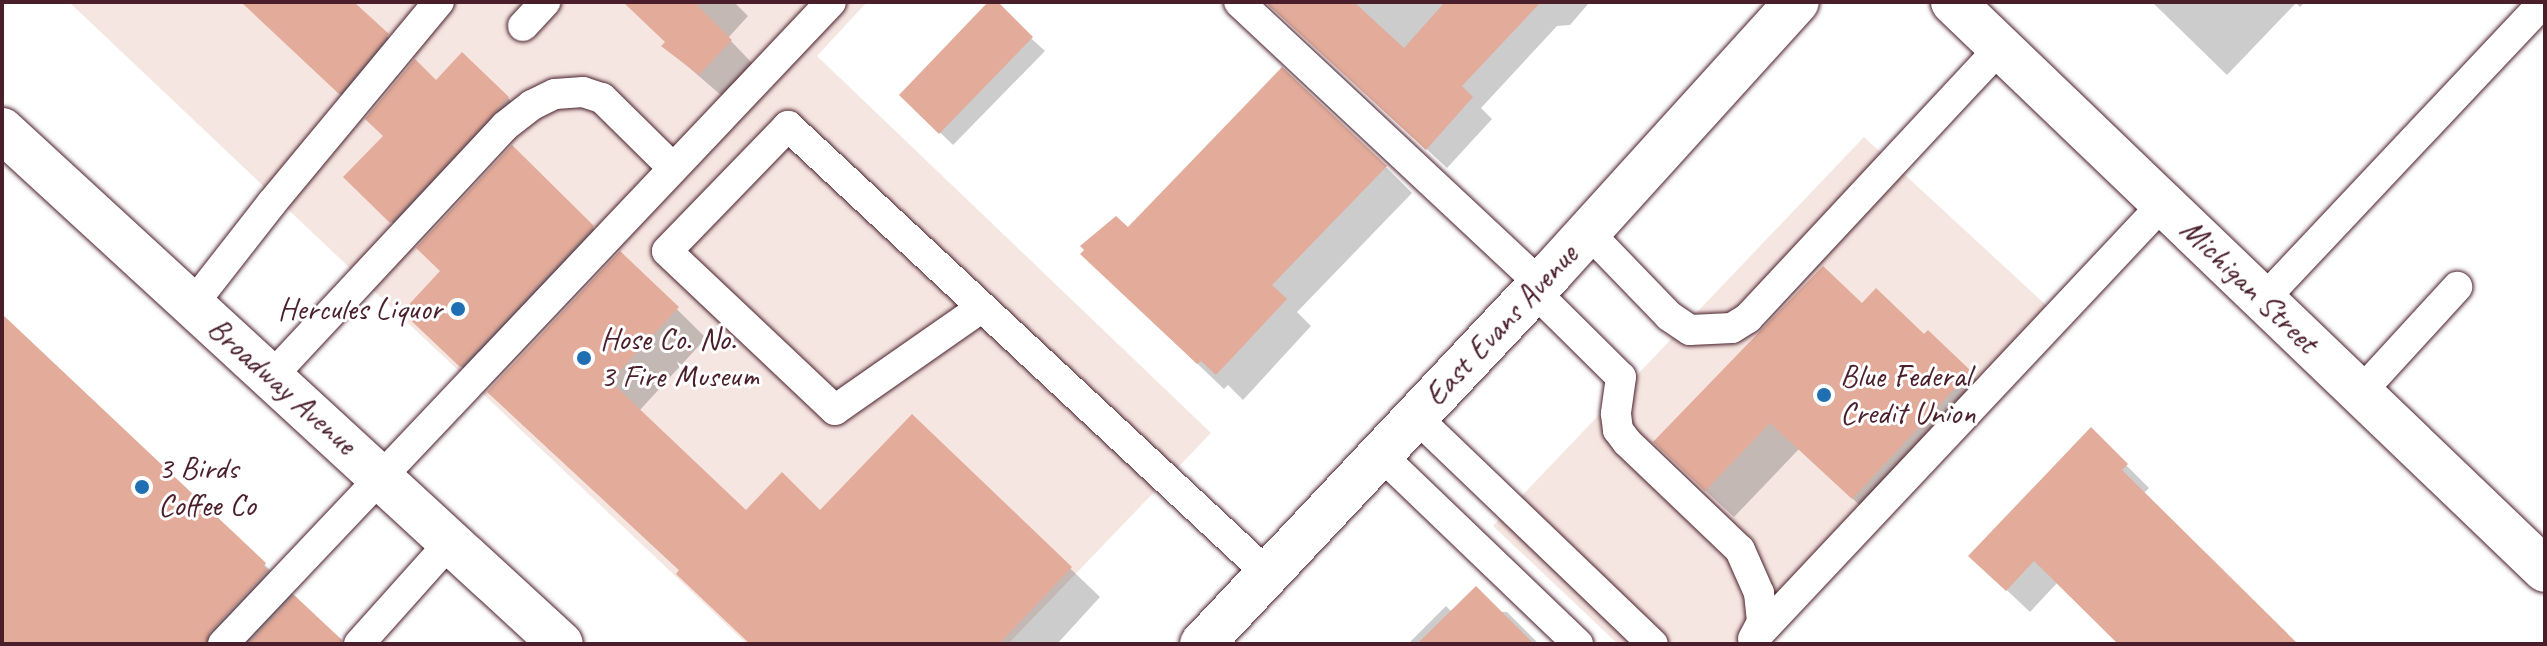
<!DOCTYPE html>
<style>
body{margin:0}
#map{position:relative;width:2547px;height:646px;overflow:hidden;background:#fff;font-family:Caveat,sans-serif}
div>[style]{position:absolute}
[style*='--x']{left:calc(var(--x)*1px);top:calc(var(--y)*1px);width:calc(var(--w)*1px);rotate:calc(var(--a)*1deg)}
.built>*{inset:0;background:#f6e6e1}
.shadow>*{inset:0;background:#0003}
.building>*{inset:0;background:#e2ab9a}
.roads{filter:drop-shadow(0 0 2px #4a1f2b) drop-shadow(0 0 2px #4a1f2b)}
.service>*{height:30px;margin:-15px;padding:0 15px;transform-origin:15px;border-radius:15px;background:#fff}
.minor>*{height:44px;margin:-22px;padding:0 22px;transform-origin:22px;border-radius:22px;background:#fff}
.dots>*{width:22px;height:22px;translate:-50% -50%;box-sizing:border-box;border:4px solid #fff;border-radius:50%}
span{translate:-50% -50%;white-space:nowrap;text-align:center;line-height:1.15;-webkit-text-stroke:6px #fff;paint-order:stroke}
.street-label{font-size:32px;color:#4a1f2b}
.poi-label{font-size:32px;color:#4a1f2b}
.right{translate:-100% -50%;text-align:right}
.left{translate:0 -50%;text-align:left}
.frame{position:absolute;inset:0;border:4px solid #4a1f2b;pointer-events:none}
</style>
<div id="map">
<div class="built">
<div style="clip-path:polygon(69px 2px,867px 2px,817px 56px,1211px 433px,1008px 644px,747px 644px)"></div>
<div style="clip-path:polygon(1864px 137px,2061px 319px,1771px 644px,1618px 644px,1493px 526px)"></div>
</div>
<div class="shadow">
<div style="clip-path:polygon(243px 2px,351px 2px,410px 58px,362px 115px)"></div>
<div style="clip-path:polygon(631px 2px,734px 2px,748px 16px,728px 38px,753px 64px,722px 96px,664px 46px,667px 42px)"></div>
<div style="clip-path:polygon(991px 2px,1045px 51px,953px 145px,902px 95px)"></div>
<div style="clip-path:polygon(1269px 2px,1589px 2px,1589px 3px,1570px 25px,1557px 26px,1481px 108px,1492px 119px,1447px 168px)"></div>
<div style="clip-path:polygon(2152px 2px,2305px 2px,2300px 7px,2296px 3px,2227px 75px)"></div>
<div style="clip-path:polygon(436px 82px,508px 98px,530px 121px,414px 244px,346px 177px)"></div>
<div style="clip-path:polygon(512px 148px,615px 250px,484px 388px,427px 334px,443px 272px)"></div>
<div style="clip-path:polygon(1386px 167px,1412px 193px,1297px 312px,1311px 326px,1243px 400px,1228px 385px,1224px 389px,1109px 280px,1128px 229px)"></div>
<div style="clip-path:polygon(620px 253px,706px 338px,639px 411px,746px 512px,820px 513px,912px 417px,1100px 597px,1057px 644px,751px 644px,681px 572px,519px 421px)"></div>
<div style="clip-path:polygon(1862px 305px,1924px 337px,1928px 333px,1998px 400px,1881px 525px,1799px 449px,1734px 517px,1683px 470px)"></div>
<div style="clip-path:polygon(2px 317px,265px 565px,341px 644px,2px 644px)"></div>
<div style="clip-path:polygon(2091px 430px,2149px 488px,2143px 494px,2295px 644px,2120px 644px,2058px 582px,2030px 612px,1994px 578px)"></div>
<div style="clip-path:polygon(1446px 606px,1452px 612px,1507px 612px,1539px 644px,1408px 644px)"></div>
</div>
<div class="building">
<div style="clip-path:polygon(241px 2px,354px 2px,389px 34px,339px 94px)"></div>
<div style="clip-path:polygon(623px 2px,694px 2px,732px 40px,699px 75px,661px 46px,665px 42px)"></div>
<div style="clip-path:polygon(988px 2px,998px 2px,1033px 37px,939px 134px,899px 95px)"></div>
<div style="clip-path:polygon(1265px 2px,1354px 2px,1404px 48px,1445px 2px,1541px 2px,1462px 86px,1473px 97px,1426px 150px)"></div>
<div style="clip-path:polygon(462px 52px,509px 97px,390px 223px,343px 177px,383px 136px,365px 119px,415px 59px,436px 80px)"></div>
<div style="clip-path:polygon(1282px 67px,1387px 166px,1272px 285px,1287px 299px,1216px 375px,1201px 361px,1197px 364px,1080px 254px,1084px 250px,1080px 246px,1116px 216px,1128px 227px)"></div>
<div style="clip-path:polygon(512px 145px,594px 226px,460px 367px,402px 312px,440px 271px,416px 248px)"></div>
<div style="clip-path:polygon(620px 251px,679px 307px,610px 381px,746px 510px,782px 472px,820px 510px,912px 414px,1072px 567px,999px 644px,750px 644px,676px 574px,679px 570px,487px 392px)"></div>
<div style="clip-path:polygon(1823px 266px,1862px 303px,1876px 288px,1924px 334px,1928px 330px,1971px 371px,1852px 499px,1770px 423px,1705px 491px,1653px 442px)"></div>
<div style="clip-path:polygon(2px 314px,266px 563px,264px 566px,268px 570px,210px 632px,206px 644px,2px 644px)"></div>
<div style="clip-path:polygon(2091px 427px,2128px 464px,2122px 470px,2298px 644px,2118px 644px,2034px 561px,2006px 591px,1968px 556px)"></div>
<div style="clip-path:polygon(1476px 586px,1534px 644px,1417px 644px)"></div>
<div style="clip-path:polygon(294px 595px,342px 640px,341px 644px,248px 644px)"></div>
</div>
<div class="roads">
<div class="service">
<div style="--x:1239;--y:2;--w:412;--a:43.1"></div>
<div style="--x:523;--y:26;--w:33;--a:-47"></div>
<div style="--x:1588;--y:232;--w:117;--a:46"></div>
<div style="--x:1669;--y:316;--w:25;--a:34"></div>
<div style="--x:1690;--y:330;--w:42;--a:-2.7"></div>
<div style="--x:1732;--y:328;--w:19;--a:-32"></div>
<div style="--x:1748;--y:318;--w:371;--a:-47"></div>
<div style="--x:1534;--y:291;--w:122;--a:44.7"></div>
<div style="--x:1621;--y:377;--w:37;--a:98"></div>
<div style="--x:1616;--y:414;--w:16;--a:83"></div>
<div style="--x:1618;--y:430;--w:15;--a:53"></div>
<div style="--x:1627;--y:442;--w:156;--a:43.7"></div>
<div style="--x:1740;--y:550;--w:47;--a:66.2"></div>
<div style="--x:1759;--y:593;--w:29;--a:84"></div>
<div style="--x:1762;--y:622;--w:19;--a:118"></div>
<div style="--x:2263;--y:300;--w:410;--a:-46.7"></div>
<div style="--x:193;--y:304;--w:127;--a:-52"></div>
<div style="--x:271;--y:204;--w:263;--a:-50.3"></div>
<div style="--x:981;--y:308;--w:178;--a:145.1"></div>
<div style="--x:835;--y:410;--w:231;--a:-136.6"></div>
<div style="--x:667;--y:251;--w:174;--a:-45.9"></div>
<div style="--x:788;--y:126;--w:657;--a:43.03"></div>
<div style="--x:272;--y:376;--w:342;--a:-47"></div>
<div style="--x:505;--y:126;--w:34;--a:-38"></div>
<div style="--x:532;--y:105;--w:25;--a:-26"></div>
<div style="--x:555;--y:94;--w:28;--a:-4"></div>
<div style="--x:583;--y:92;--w:20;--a:18"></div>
<div style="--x:602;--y:98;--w:100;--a:44.6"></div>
<div style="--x:2360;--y:393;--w:144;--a:-47.5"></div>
<div style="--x:1416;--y:417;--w:328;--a:43.8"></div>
<div style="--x:1381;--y:455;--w:273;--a:43.8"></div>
<div style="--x:1754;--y:639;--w:597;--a:-46.76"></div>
<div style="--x:223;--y:644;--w:884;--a:-46.56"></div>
<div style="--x:359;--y:644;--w:138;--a:-48.2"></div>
</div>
<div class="minor">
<div style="--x:1953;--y:2;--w:820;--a:43.81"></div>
<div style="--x:2;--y:130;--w:759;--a:42.6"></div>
<div style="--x:1202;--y:644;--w:509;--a:-46.75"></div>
<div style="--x:1551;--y:273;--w:366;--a:-47.8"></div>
</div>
</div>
<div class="dots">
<div style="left:458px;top:309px;background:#1f6fb2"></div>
<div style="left:584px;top:358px;background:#1f6fb2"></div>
<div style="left:1824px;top:395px;background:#1f6fb2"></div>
<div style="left:142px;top:487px;background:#1f6fb2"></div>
</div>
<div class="street-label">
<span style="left:2249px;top:286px;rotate:44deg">Michigan Street</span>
<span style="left:1501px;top:325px;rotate:-47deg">East Evans Avenue</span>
<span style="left:282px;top:386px;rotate:42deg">Broadway Avenue</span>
</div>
<div class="poi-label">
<span class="right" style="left:442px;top:309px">Hercules Liquor</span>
<span class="left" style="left:600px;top:358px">Hose Co. No.<br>3 Fire Museum</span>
<span class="left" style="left:1840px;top:395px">Blue Federal<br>Credit Union</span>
<span class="left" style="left:158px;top:487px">3 Birds<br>Coffee Co</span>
</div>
<div class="frame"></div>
</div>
